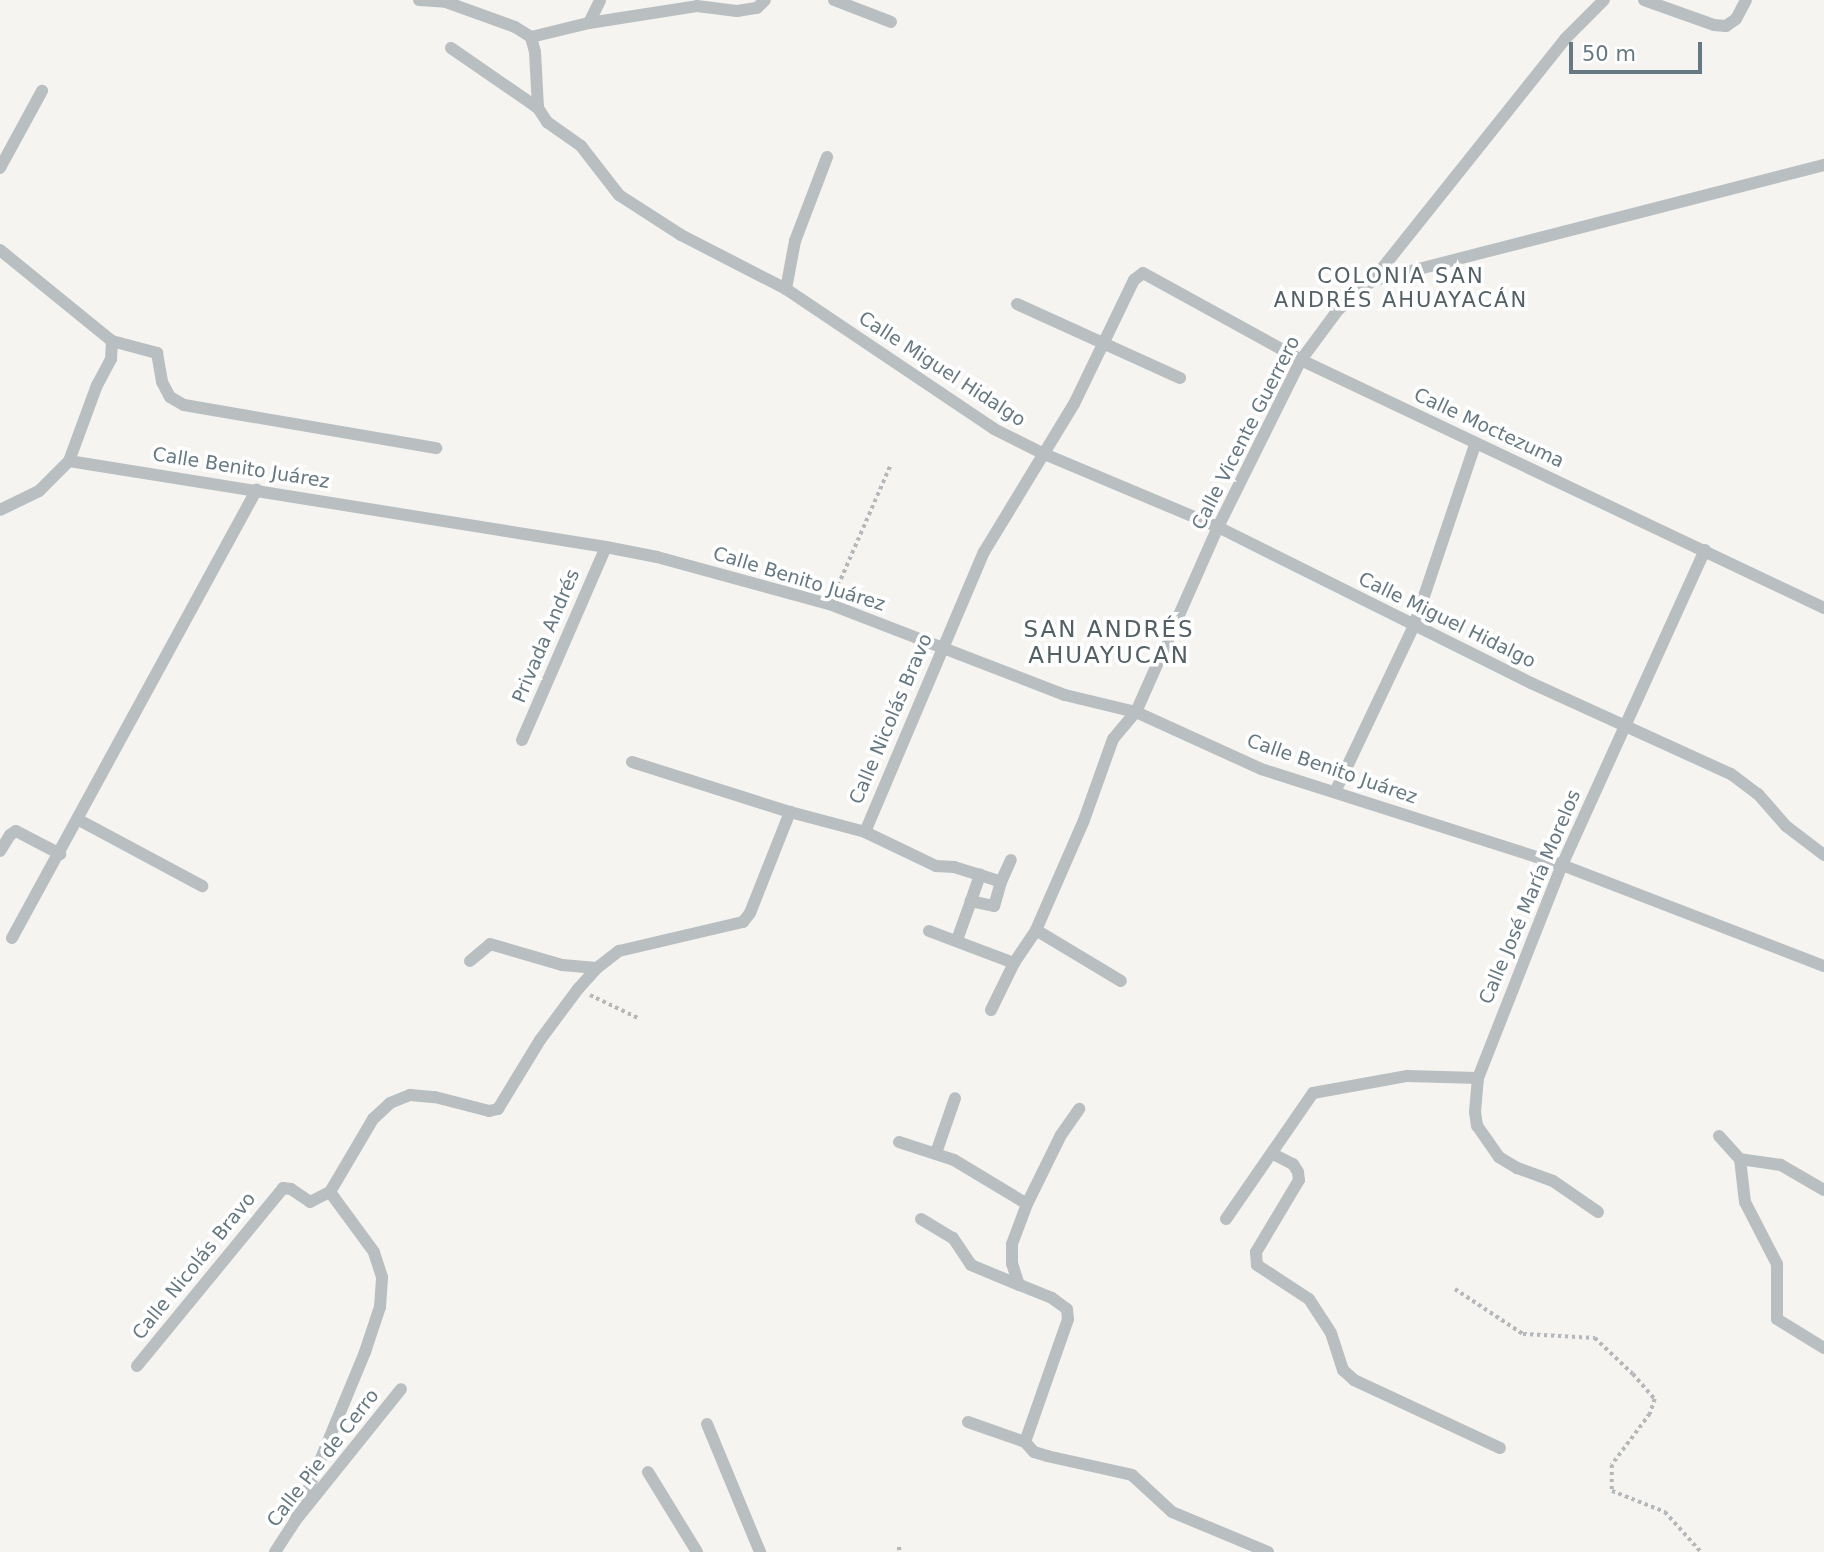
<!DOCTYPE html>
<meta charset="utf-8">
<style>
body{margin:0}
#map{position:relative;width:1824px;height:1552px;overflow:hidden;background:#f5f4f1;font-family:"DejaVu Sans",sans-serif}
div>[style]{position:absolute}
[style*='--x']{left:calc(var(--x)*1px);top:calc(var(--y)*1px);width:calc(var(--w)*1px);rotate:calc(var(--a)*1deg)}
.path>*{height:3.5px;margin-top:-1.75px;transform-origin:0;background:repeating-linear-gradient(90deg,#b4b8ba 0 3.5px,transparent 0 7px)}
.minor>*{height:12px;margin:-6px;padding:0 6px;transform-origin:6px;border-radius:6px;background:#b9bfc1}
span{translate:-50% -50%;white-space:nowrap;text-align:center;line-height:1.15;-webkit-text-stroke:7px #fff;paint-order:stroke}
.street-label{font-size:19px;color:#667881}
.neighbourhood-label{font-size:21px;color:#536066;letter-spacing:2px}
.quarter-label{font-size:23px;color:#536066;letter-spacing:2px}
.scale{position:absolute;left:1569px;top:42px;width:133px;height:32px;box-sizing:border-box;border:4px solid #667881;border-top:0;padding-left:9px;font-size:21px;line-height:24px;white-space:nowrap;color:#667881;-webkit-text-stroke:5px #fff;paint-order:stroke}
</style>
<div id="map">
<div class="path">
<div style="--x:835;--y:592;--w:137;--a:-66.4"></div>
<div style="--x:590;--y:995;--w:53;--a:25.6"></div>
<div style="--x:1455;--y:1289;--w:82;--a:33.5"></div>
<div style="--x:1523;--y:1334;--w:72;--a:3.2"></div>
<div style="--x:1595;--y:1338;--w:52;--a:43.5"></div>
<div style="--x:1633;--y:1374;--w:33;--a:49"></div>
<div style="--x:1655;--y:1399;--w:16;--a:108"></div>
<div style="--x:1650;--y:1414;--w:64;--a:126.7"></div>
<div style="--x:1612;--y:1465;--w:26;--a:90"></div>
<div style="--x:1612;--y:1491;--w:57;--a:21.6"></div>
<div style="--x:1665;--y:1512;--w:54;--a:48"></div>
<div style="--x:899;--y:1547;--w:5;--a:79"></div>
</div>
<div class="minor">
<div style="--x:419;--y:0;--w:27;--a:4"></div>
<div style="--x:446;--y:2;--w:73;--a:19.9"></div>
<div style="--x:515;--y:27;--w:19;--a:32"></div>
<div style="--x:531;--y:37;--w:16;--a:75"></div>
<div style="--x:535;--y:52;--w:56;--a:86.9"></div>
<div style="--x:538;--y:108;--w:17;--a:57"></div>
<div style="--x:547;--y:122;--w:42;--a:35.2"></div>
<div style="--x:581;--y:146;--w:62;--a:52.2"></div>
<div style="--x:619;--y:195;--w:74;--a:32.8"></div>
<div style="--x:681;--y:235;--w:118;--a:27.2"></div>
<div style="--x:786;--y:289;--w:251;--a:33.9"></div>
<div style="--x:994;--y:429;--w:54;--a:26.6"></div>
<div style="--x:1042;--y:453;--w:191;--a:22.8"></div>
<div style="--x:1218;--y:527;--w:350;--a:26.5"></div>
<div style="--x:1531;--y:683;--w:220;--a:24.5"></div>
<div style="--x:1731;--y:774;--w:34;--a:37"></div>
<div style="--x:1758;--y:794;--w:43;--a:48.8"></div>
<div style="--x:1786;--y:826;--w:48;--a:37.3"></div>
<div style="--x:834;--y:0;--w:61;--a:21.1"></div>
<div style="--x:1644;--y:0;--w:74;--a:19.7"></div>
<div style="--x:1714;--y:25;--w:12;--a:5"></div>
<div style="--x:1726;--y:26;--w:12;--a:-35"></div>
<div style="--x:1736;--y:19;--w:21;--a:-62"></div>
<div style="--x:589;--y:23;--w:109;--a:-8.9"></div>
<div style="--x:697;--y:6;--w:40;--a:7.1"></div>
<div style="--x:737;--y:11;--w:20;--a:-9"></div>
<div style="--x:757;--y:8;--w:11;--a:-45"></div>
<div style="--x:531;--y:37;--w:60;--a:-13.6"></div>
<div style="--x:589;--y:23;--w:25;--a:-64"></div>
<div style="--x:451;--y:48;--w:106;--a:34.6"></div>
<div style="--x:0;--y:168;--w:88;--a:-61.4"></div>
<div style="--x:0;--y:250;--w:144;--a:39.1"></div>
<div style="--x:112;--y:341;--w:18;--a:93"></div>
<div style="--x:111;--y:359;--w:30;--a:118"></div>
<div style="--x:97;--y:385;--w:81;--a:110.2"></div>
<div style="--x:69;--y:461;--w:42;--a:135"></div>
<div style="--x:39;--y:491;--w:43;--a:154"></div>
<div style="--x:1372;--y:281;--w:310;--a:-51.4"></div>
<div style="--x:1565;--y:39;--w:55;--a:-45"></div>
<div style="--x:786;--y:289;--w:49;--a:-79.4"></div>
<div style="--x:795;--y:241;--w:90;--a:-69.1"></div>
<div style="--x:1017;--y:304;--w:179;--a:24.4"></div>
<div style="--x:112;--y:341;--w:47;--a:14.9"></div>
<div style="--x:157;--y:353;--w:29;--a:80"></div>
<div style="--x:162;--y:382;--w:17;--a:62"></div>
<div style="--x:170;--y:397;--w:16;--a:30"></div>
<div style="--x:184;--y:405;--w:256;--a:9.7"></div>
<div style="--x:69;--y:461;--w:544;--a:9.1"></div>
<div style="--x:606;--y:547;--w:52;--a:11.1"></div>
<div style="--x:657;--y:557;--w:178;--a:15.3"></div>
<div style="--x:829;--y:604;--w:253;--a:21.1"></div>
<div style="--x:1065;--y:695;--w:73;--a:13.5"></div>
<div style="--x:1136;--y:712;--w:137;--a:24.5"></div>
<div style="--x:1261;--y:769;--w:316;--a:17.7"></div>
<div style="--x:1562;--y:865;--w:281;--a:21.1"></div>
<div style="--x:522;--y:740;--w:210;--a:-66.5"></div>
<div style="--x:632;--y:762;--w:166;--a:17.6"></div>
<div style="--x:1335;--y:792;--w:184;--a:-64.6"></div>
<div style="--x:1414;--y:626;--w:191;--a:-71.4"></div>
<div style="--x:79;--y:820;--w:140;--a:28.2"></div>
<div style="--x:865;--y:832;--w:79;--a:25.6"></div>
<div style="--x:936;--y:866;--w:18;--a:3"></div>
<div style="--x:954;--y:867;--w:27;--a:17"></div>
<div style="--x:980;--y:875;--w:22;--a:18"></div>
<div style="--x:1001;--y:882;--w:25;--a:106"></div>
<div style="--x:994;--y:906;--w:24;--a:-168"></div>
<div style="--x:971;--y:901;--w:28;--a:-71"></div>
<div style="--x:0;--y:851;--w:19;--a:-58"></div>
<div style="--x:10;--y:835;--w:7;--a:-34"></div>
<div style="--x:16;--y:831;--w:50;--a:27.6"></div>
<div style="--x:1001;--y:882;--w:24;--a:-66"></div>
<div style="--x:1036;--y:930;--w:99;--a:31"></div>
<div style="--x:929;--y:931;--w:91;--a:20.6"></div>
<div style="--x:12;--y:938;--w:511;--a:-61.38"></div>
<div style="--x:957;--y:940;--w:41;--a:-70.3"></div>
<div style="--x:470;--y:961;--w:26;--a:-40"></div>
<div style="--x:490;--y:944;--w:75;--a:16.3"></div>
<div style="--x:562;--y:965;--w:35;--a:5"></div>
<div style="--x:991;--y:1010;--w:52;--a:-63.9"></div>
<div style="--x:1014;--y:963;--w:40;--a:-56"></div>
<div style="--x:1036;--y:930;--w:120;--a:-66.4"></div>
<div style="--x:1084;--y:820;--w:86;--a:-70.3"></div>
<div style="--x:1113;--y:739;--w:35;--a:-50"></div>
<div style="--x:1136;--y:712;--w:202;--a:-66.1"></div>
<div style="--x:1218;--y:527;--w:186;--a:-63.6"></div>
<div style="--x:1301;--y:360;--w:62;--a:-53.5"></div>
<div style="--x:1338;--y:310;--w:45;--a:-40.5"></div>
<div style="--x:1372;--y:281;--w:467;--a:-14.4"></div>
<div style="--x:1719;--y:1136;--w:31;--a:48"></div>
<div style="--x:899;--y:1142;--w:58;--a:18.1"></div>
<div style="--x:954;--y:1160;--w:85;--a:31.1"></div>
<div style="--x:936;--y:1153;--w:58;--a:-70.9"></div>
<div style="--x:1273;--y:1154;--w:22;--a:27"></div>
<div style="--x:1293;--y:1164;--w:9;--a:58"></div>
<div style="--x:1298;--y:1172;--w:8;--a:83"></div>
<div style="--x:1299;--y:1180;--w:84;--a:120.8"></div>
<div style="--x:1256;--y:1252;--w:13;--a:86"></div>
<div style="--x:1257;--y:1265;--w:62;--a:33.2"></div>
<div style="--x:1309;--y:1299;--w:40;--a:57.1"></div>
<div style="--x:1331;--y:1333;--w:39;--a:72"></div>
<div style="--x:1343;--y:1370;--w:15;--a:42"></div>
<div style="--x:1354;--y:1380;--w:161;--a:25"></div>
<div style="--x:1824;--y:1190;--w:50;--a:-149.8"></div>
<div style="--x:1781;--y:1165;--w:41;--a:-171.7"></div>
<div style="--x:1740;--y:1159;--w:43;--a:83.4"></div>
<div style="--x:1745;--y:1202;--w:70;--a:62.7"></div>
<div style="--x:1777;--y:1264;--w:55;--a:90"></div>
<div style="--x:1777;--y:1319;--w:55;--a:31.7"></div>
<div style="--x:1598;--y:1212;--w:55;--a:-145.4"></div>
<div style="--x:1553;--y:1181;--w:38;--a:-160"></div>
<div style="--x:1517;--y:1168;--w:21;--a:-149"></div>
<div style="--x:1499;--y:1157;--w:38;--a:-125"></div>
<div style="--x:1477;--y:1126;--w:14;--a:-98"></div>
<div style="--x:1475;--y:1112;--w:34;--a:-85"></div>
<div style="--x:1478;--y:1078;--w:229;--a:-68.5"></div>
<div style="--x:1562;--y:865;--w:346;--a:-65.6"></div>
<div style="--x:921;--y:1219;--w:37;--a:31"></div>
<div style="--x:953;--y:1238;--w:32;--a:56"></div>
<div style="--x:971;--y:1265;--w:52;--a:22.6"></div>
<div style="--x:1226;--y:1219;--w:153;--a:-55.4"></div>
<div style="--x:1313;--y:1093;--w:96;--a:-10.3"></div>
<div style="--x:1407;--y:1076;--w:71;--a:1.6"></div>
<div style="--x:137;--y:1366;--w:230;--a:-50.6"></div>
<div style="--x:283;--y:1188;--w:8;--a:7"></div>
<div style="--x:291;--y:1189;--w:23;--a:34"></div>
<div style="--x:310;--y:1202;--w:22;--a:-27"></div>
<div style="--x:330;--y:1192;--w:85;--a:-59.5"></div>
<div style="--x:373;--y:1119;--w:23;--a:-43"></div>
<div style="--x:390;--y:1103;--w:22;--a:-22"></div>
<div style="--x:410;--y:1095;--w:25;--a:5"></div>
<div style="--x:435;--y:1097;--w:56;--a:14.5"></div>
<div style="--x:489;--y:1111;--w:9;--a:-13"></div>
<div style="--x:498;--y:1109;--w:81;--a:-58.7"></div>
<div style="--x:540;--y:1040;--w:64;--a:-53.3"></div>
<div style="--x:578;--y:989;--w:28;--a:-48"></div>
<div style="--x:597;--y:968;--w:28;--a:-38"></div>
<div style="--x:619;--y:951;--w:127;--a:-13.2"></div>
<div style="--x:743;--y:922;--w:11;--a:-52"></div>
<div style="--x:750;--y:913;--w:109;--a:-68.4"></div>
<div style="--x:790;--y:812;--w:78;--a:14.9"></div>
<div style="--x:865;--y:832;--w:304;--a:-67"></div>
<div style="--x:984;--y:552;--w:173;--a:-58.7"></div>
<div style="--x:1074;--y:404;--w:138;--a:-64.2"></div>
<div style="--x:1134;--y:280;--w:11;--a:-38"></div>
<div style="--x:1143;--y:273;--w:180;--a:28.8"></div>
<div style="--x:1301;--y:360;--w:579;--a:25.37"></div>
<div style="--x:968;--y:1422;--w:60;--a:19.3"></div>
<div style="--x:1025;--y:1442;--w:13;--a:48"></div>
<div style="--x:1034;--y:1452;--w:14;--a:17"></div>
<div style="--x:1047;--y:1456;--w:87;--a:12.6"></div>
<div style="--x:1132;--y:1475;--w:54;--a:42.8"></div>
<div style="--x:1172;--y:1512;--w:104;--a:22.6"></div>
<div style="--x:707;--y:1424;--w:139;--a:67.5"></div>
<div style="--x:1025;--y:1442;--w:130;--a:-70.7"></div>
<div style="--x:1068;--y:1319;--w:10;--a:-96"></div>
<div style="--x:1067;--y:1309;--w:19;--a:-144"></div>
<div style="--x:1052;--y:1298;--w:35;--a:-158"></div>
<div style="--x:1019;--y:1285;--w:23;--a:-108"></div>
<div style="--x:1012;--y:1263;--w:19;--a:-90"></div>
<div style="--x:1012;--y:1244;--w:43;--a:-69.4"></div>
<div style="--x:1027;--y:1204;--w:77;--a:-63.8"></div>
<div style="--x:1061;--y:1135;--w:32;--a:-55"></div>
<div style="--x:648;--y:1472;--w:94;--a:58.5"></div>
<div style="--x:295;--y:1521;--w:183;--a:-67.5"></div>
<div style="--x:365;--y:1352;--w:47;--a:-71.6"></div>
<div style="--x:380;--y:1307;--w:30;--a:-86"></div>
<div style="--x:382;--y:1277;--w:26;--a:-108"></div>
<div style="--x:374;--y:1252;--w:74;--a:-126.3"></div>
<div style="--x:275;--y:1552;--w:37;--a:-57"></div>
<div style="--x:295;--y:1521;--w:169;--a:-51.2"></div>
</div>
<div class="street-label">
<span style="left:942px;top:369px;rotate:33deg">Calle Miguel Hidalgo</span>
<span style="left:1489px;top:428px;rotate:25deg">Calle Moctezuma</span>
<span style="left:1246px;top:433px;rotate:-63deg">Calle Vicente Guerrero</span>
<span style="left:241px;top:468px;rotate:9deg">Calle Benito Juárez</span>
<span style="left:799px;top:579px;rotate:17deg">Calle Benito Juárez</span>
<span style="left:1447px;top:620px;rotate:26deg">Calle Miguel Hidalgo</span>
<span style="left:546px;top:636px;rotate:-67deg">Privada Andrés</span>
<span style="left:891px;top:719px;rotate:-67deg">Calle Nicolás Bravo</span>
<span style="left:1332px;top:769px;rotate:19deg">Calle Benito Juárez</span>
<span style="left:1530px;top:897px;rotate:-67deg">Calle José María Morelos</span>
<span style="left:194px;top:1266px;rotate:-51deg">Calle Nicolás Bravo</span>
<span style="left:323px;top:1458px;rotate:-52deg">Calle Pie de Cerro</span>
</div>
<div class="neighbourhood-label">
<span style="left:1401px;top:288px">COLONIA SAN<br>ANDRÉS AHUAYACÁN</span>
</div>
<div class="quarter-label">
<span style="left:1109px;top:642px">SAN ANDRÉS<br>AHUAYUCAN</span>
</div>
<div class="scale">50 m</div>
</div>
